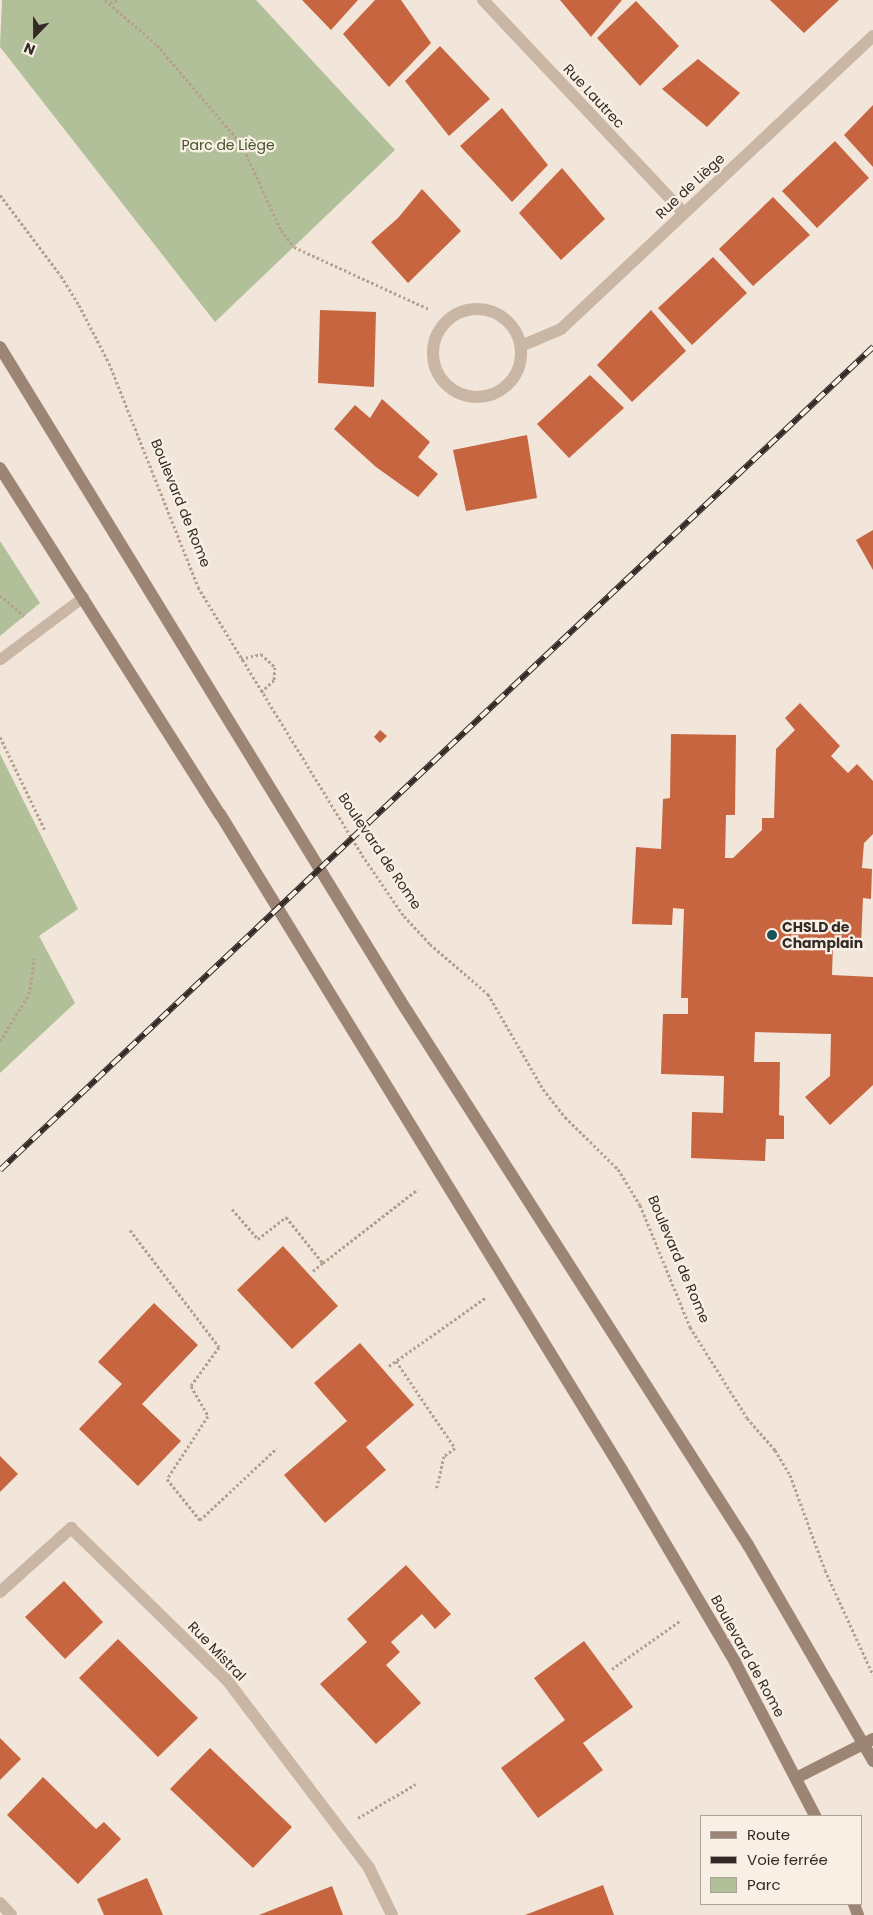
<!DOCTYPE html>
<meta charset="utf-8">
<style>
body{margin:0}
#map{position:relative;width:873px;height:1915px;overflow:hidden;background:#f1e6d9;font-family:Poppins,sans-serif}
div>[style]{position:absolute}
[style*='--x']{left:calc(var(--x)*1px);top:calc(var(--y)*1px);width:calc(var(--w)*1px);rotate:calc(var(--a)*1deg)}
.green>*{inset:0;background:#b2c099}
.building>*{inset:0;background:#c76541}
.path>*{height:3px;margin-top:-1.5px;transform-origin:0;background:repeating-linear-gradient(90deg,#b5a08f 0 2.5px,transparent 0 5px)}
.lane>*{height:11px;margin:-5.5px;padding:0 5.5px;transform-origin:5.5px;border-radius:5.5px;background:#c9b6a5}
.street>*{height:12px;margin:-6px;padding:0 6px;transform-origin:6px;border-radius:6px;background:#c9b6a5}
.street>.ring{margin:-6px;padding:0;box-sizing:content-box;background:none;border:12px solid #c9b6a5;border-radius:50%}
.secondary>*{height:12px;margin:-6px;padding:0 6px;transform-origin:6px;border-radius:6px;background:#9d8576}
.rail>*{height:5.5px;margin-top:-2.75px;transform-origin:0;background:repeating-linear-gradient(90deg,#f9f0e5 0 11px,#352b26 0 22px);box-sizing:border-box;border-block:1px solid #352b26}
.dots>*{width:14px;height:14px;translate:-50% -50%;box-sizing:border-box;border:2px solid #f9f0e5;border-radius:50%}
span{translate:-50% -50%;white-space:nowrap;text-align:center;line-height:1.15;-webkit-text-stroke:4.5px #f9f0e5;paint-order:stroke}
.street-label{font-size:14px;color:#352b26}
.park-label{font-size:14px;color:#43532a}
.poi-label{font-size:14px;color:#352b26;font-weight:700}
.left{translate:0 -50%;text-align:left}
.legend{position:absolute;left:700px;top:1815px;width:162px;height:90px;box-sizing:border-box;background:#f9f0e5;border:1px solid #aba199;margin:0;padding:6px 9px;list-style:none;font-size:15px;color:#352b26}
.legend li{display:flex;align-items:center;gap:10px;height:25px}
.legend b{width:25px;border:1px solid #aba199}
.north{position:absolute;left:10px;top:10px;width:50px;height:50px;-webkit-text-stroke:4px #f9f0e5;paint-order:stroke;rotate:202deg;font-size:14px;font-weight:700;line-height:20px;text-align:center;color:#352b26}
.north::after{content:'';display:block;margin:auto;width:18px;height:22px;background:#352b26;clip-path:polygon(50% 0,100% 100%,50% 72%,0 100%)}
</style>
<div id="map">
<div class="green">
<div style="clip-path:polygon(2px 0,256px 0,395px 150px,215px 322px,0 47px)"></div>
<div style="clip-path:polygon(0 541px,40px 603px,0 636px)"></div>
<div style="clip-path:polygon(0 754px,78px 909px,39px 936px,75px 1003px,0 1073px)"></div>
</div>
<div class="building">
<div style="clip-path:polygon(302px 0,358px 0,331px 30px)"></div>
<div style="clip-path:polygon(375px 0,401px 0,431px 43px,389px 87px,343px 34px)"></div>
<div style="clip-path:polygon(560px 0,622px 0,591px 37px)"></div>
<div style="clip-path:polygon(770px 0,839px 0,804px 33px)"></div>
<div style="clip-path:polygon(636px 1px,679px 46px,640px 86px,597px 38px)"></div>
<div style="clip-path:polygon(440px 46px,490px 99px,449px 136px,405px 81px)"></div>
<div style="clip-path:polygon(698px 59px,740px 93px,707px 127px,662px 89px)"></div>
<div style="clip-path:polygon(873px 105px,873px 167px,844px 135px)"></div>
<div style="clip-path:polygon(502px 108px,548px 165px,512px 202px,460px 146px)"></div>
<div style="clip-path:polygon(835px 141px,869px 178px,817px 228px,782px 191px)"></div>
<div style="clip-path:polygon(562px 168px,605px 219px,561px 260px,519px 213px)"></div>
<div style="clip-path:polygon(422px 189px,461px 231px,408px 283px,371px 242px,398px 218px)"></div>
<div style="clip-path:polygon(773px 197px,810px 235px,753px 286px,719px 249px)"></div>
<div style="clip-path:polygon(713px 257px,747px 293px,692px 345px,658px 308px)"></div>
<div style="clip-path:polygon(320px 310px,376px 312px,374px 387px,318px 383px)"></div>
<div style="clip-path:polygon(651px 310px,686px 351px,632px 402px,597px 365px)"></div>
<div style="clip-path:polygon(590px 375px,624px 408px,569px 458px,537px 424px)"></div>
<div style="clip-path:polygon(382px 399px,430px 442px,418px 457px,438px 474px,418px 497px,376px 467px,334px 429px,355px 405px,370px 418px)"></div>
<div style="clip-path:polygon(527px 435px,537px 498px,466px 511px,453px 450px)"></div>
<div style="clip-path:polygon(873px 530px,873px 570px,856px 540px)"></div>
<div style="clip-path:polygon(800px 703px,840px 746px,831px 756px,848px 773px,857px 764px,873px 781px,873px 834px,864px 843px,862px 868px,872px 869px,871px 899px,863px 898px,861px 944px,833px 944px,832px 975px,873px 977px,873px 1085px,830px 1125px,805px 1097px,830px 1076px,831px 1034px,755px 1032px,754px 1062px,780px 1062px,779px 1115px,784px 1116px,784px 1139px,766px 1139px,765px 1161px,691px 1158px,692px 1112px,723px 1113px,724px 1076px,661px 1074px,663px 1014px,688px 1014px,688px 998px,681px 998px,684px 909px,673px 908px,672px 925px,632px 924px,636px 847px,661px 849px,663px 799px,670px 798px,671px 734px,736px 735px,735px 815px,726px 815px,725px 858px,733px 858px,762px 830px,762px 818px,774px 818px,776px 749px,795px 730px,785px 718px)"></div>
<div style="clip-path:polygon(380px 730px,387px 736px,380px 743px,374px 737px)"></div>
<div style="clip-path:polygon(283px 1246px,338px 1306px,292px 1349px,237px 1290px)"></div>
<div style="clip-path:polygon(154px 1303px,198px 1345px,142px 1404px,181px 1441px,138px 1486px,79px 1429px,122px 1384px,98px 1362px)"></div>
<div style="clip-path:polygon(360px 1343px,414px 1405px,366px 1447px,386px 1470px,325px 1523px,284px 1475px,347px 1421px,314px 1383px)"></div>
<div style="clip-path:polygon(0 1456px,18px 1474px,0 1492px)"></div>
<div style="clip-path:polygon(406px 1565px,451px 1614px,435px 1629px,422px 1614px,391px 1642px,400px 1652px,386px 1665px,421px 1703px,376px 1744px,320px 1684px,367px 1642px,347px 1619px)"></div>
<div style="clip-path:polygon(64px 1581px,103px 1622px,65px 1659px,25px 1617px)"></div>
<div style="clip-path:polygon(118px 1639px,198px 1718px,158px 1757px,79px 1678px)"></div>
<div style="clip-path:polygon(584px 1641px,633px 1707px,583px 1743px,603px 1770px,538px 1818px,501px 1768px,565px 1720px,534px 1678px)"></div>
<div style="clip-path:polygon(0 1738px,21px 1759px,0 1780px)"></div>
<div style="clip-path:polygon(210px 1748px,292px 1827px,253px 1868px,170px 1789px)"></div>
<div style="clip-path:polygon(43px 1777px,96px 1829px,104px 1822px,121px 1839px,78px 1884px,7px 1815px)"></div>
<div style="clip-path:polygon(147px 1878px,163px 1915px,104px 1915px,97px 1899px)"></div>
<div style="clip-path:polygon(603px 1885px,614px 1915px,525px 1915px)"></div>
<div style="clip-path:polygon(332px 1886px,343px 1915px,259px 1915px)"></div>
</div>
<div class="path">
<div style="--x:105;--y:0;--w:69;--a:40.9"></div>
<div style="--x:157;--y:45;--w:131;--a:49.6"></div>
<div style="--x:242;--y:145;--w:94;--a:65.4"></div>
<div style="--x:281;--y:230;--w:21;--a:53"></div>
<div style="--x:294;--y:247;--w:149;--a:24.7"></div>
<div style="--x:110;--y:3;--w:9;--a:-21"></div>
<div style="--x:0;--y:195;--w:101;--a:53"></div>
<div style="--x:61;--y:276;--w:34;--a:58"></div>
<div style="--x:79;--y:305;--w:65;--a:62.7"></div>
<div style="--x:109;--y:363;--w:241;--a:68.3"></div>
<div style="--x:198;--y:587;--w:314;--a:58.5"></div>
<div style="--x:362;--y:855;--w:74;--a:55.5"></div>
<div style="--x:404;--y:916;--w:38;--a:47"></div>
<div style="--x:430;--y:944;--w:77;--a:40.8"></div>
<div style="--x:488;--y:994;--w:110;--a:59.9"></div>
<div style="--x:543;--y:1089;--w:36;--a:52"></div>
<div style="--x:565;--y:1117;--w:74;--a:44.5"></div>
<div style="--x:618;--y:1169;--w:42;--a:58.6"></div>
<div style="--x:640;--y:1205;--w:132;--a:67.7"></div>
<div style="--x:690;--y:1327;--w:107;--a:57.9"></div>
<div style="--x:747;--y:1418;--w:43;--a:48.8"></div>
<div style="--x:775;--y:1450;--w:29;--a:59"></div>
<div style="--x:790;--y:1475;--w:101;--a:69.8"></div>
<div style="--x:825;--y:1570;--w:115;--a:65.4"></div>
<div style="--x:0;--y:595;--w:32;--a:41"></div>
<div style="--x:241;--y:659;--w:21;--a:-14"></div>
<div style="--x:261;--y:654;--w:19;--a:43"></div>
<div style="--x:275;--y:667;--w:13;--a:94"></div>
<div style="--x:274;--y:680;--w:18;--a:137"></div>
<div style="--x:0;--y:737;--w:103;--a:64.2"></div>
<div style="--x:0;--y:1041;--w:55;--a:-58.3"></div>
<div style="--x:29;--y:994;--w:36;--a:-81"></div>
<div style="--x:232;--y:1209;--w:40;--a:49"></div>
<div style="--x:258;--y:1239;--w:36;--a:-38"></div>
<div style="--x:286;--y:1217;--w:59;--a:51.2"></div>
<div style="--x:323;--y:1263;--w:120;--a:-37.9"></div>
<div style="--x:130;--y:1230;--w:147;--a:52.7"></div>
<div style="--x:219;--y:1347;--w:48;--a:125.7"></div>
<div style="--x:191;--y:1386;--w:34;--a:60"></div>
<div style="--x:208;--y:1416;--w:75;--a:123.1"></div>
<div style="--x:167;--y:1479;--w:53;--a:51.2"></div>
<div style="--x:200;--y:1520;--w:105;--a:-43.1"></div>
<div style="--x:313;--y:1271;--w:13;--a:-39"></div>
<div style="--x:396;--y:1361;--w:105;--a:55.9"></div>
<div style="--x:455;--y:1448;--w:14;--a:144"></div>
<div style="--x:444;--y:1456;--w:35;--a:103"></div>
<div style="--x:389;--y:1366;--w:118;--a:-35.3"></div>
<div style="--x:612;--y:1669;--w:85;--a:-35.4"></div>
<div style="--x:358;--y:1818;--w:67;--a:-30.4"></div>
</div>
<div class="lane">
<div style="--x:0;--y:659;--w:104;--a:-36.8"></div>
</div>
<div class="street">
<div style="--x:483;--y:0;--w:293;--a:46.7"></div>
<div class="ring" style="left:433px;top:309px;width:76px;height:76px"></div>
<div style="--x:521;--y:346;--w:43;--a:-23"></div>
<div style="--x:561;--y:329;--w:428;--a:-43.2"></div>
<div style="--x:0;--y:1592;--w:96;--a:-42"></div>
<div style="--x:71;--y:1528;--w:218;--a:44.3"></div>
<div style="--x:227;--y:1680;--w:236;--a:52.9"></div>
<div style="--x:369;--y:1868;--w:52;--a:63.9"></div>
<div style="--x:0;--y:1903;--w:16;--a:47"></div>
</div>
<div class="secondary">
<div style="--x:0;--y:347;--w:766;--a:58.51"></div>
<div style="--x:400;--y:1000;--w:647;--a:57.44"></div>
<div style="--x:748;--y:1545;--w:250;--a:59.9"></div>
<div style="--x:0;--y:468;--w:410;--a:57.6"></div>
<div style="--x:220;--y:814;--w:769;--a:58.5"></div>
<div style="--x:622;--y:1470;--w:223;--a:59.5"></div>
<div style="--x:735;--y:1662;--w:174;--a:62.5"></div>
<div style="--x:796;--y:1778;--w:86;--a:-26.9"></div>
<div style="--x:854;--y:1904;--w:12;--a:70"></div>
</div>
<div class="rail">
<div style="--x:0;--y:1170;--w:1200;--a:-43.31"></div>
</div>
<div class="dots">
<div style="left:772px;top:935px;background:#1c5156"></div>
</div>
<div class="street-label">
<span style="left:594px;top:96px;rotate:47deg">Rue Lautrec</span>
<span style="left:690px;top:186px;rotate:-43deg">Rue de Liège</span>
<span style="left:181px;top:503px;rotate:68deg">Boulevard de Rome</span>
<span style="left:380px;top:851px;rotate:56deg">Boulevard de Rome</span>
<span style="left:679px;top:1259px;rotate:67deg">Boulevard de Rome</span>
<span style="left:217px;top:1651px;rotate:46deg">Rue Mistral</span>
<span style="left:748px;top:1656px;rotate:61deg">Boulevard de Rome</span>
</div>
<div class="park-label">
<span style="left:228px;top:145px">Parc de Liège</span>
</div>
<div class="poi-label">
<span class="left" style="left:782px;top:935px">CHSLD de<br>Champlain</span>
</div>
<ul class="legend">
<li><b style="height:6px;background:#9d8576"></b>Route</li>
<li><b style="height:6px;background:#352b26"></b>Voie ferrée</li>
<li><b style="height:14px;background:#b2c099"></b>Parc</li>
</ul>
<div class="north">N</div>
</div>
